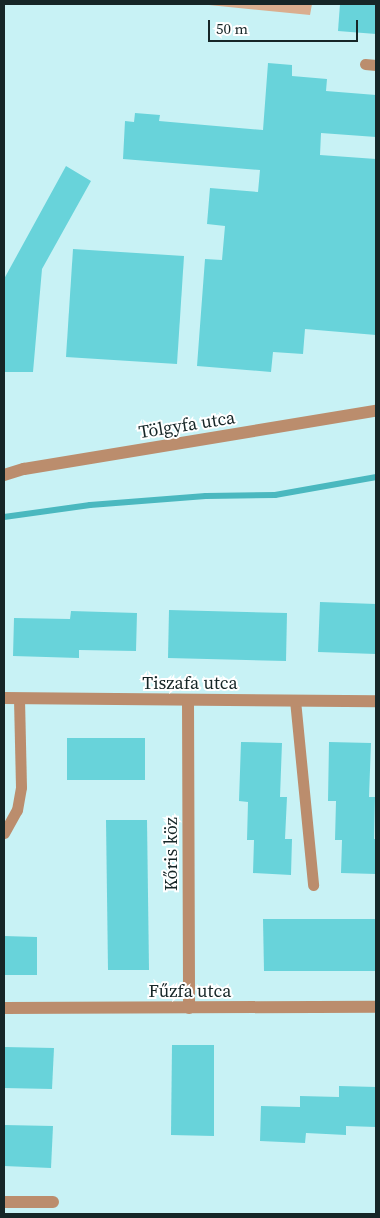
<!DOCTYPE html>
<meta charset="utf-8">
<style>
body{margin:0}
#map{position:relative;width:380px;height:1218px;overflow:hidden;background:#c8f2f5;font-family:"Source Serif 4",serif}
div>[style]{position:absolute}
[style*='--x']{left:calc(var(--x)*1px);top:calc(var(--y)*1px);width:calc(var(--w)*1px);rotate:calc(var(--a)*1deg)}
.green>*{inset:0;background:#daae8f}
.stream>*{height:6px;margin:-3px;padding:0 3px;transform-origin:3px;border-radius:3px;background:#4ab8bf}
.building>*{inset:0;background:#68d3da}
.service>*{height:11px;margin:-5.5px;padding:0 5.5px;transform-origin:5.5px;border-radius:5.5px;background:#bb8d6d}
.minor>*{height:12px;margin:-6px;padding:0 6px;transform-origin:6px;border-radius:6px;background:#bb8d6d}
span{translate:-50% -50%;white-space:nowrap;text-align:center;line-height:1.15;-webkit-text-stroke:4px #fff;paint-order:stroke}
.street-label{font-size:18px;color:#162627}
.frame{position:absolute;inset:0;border:5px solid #162627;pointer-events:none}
.scale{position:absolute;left:208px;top:20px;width:150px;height:22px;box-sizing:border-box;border:2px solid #162627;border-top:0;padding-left:6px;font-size:15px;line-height:18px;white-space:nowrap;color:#162627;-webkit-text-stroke:4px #fff;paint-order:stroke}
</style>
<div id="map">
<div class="green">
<div style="clip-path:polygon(199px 4px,312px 4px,310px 15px)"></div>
</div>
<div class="stream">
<div style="--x:4;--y:517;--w:87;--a:-7.9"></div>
<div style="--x:90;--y:505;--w:116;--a:-4.4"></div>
<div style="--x:206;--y:496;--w:69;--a:-0.8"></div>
<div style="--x:275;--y:495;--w:103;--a:-10.1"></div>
</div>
<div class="building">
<div style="clip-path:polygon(340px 4px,376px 4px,376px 34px,338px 31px)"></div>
<div style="clip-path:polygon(268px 63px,292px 65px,292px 76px,327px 79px,326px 91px,376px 95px,376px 137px,321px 133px,320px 155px,376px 159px,376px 335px,305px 329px,303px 354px,273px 352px,271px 372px,197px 366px,205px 259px,222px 260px,225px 226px,207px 224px,210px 188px,258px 192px,260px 170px,123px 159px,125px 121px,134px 122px,135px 113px,160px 115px,159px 121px,263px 130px)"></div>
<div style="clip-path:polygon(66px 166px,91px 181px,42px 269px,33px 372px,4px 372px,4px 279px)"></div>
<div style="clip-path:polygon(73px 249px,184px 256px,177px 364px,66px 357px)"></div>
<div style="clip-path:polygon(320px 602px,376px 604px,376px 654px,318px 652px)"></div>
<div style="clip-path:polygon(169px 610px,287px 613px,286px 661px,168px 658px)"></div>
<div style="clip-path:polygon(71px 611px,137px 613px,136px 651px,79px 650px,79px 658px,13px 656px,14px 618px,70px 619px)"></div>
<div style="clip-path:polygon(67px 738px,145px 738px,145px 780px,67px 780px)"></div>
<div style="clip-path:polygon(241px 742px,282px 743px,280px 797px,287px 797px,285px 839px,292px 839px,291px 875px,253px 873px,254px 840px,247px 840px,248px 802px,239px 801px)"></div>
<div style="clip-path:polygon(329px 742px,371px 743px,369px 797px,375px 797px,374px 839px,376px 839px,376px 874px,341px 873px,342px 840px,335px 840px,336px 801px,328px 801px)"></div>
<div style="clip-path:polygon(106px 820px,147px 820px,149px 970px,108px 970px)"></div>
<div style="clip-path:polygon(263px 919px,376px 919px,376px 971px,264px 971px)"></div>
<div style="clip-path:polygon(4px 936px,37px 937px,37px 975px,4px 975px)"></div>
<div style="clip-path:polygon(172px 1045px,214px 1045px,214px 1136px,171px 1135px)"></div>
<div style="clip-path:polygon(4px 1047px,54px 1048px,52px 1089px,4px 1088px)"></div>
<div style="clip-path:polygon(339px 1086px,376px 1087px,376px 1127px,346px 1126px,346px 1135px,306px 1133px,305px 1143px,260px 1141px,261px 1106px,300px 1107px,300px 1096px,339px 1097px)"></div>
<div style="clip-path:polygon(4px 1125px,53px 1126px,51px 1168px,4px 1166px)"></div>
</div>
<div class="service">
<div style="--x:365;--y:64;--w:11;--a:5"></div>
<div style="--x:295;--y:700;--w:186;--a:84.4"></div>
<div style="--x:4;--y:833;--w:26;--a:-61"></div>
<div style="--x:17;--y:810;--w:23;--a:-80"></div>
<div style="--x:21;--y:787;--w:89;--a:-91.3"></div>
</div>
<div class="minor">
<div style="--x:4;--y:475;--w:21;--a:-17"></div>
<div style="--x:24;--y:469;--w:357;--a:-9.4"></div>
<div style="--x:4;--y:698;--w:372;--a:0.5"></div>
<div style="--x:188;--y:701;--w:307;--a:89.8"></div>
<div style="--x:4;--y:1008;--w:372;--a:-0.2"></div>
<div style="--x:4;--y:1202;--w:49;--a:0"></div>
</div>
<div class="street-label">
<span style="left:187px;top:425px;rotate:-9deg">Tölgyfa utca</span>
<span style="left:190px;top:683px">Tiszafa utca</span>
<span style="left:171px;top:854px;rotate:-90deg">Kőris köz</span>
<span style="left:190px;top:991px">Fűzfa utca</span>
</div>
<div class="frame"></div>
<div class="scale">50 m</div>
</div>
